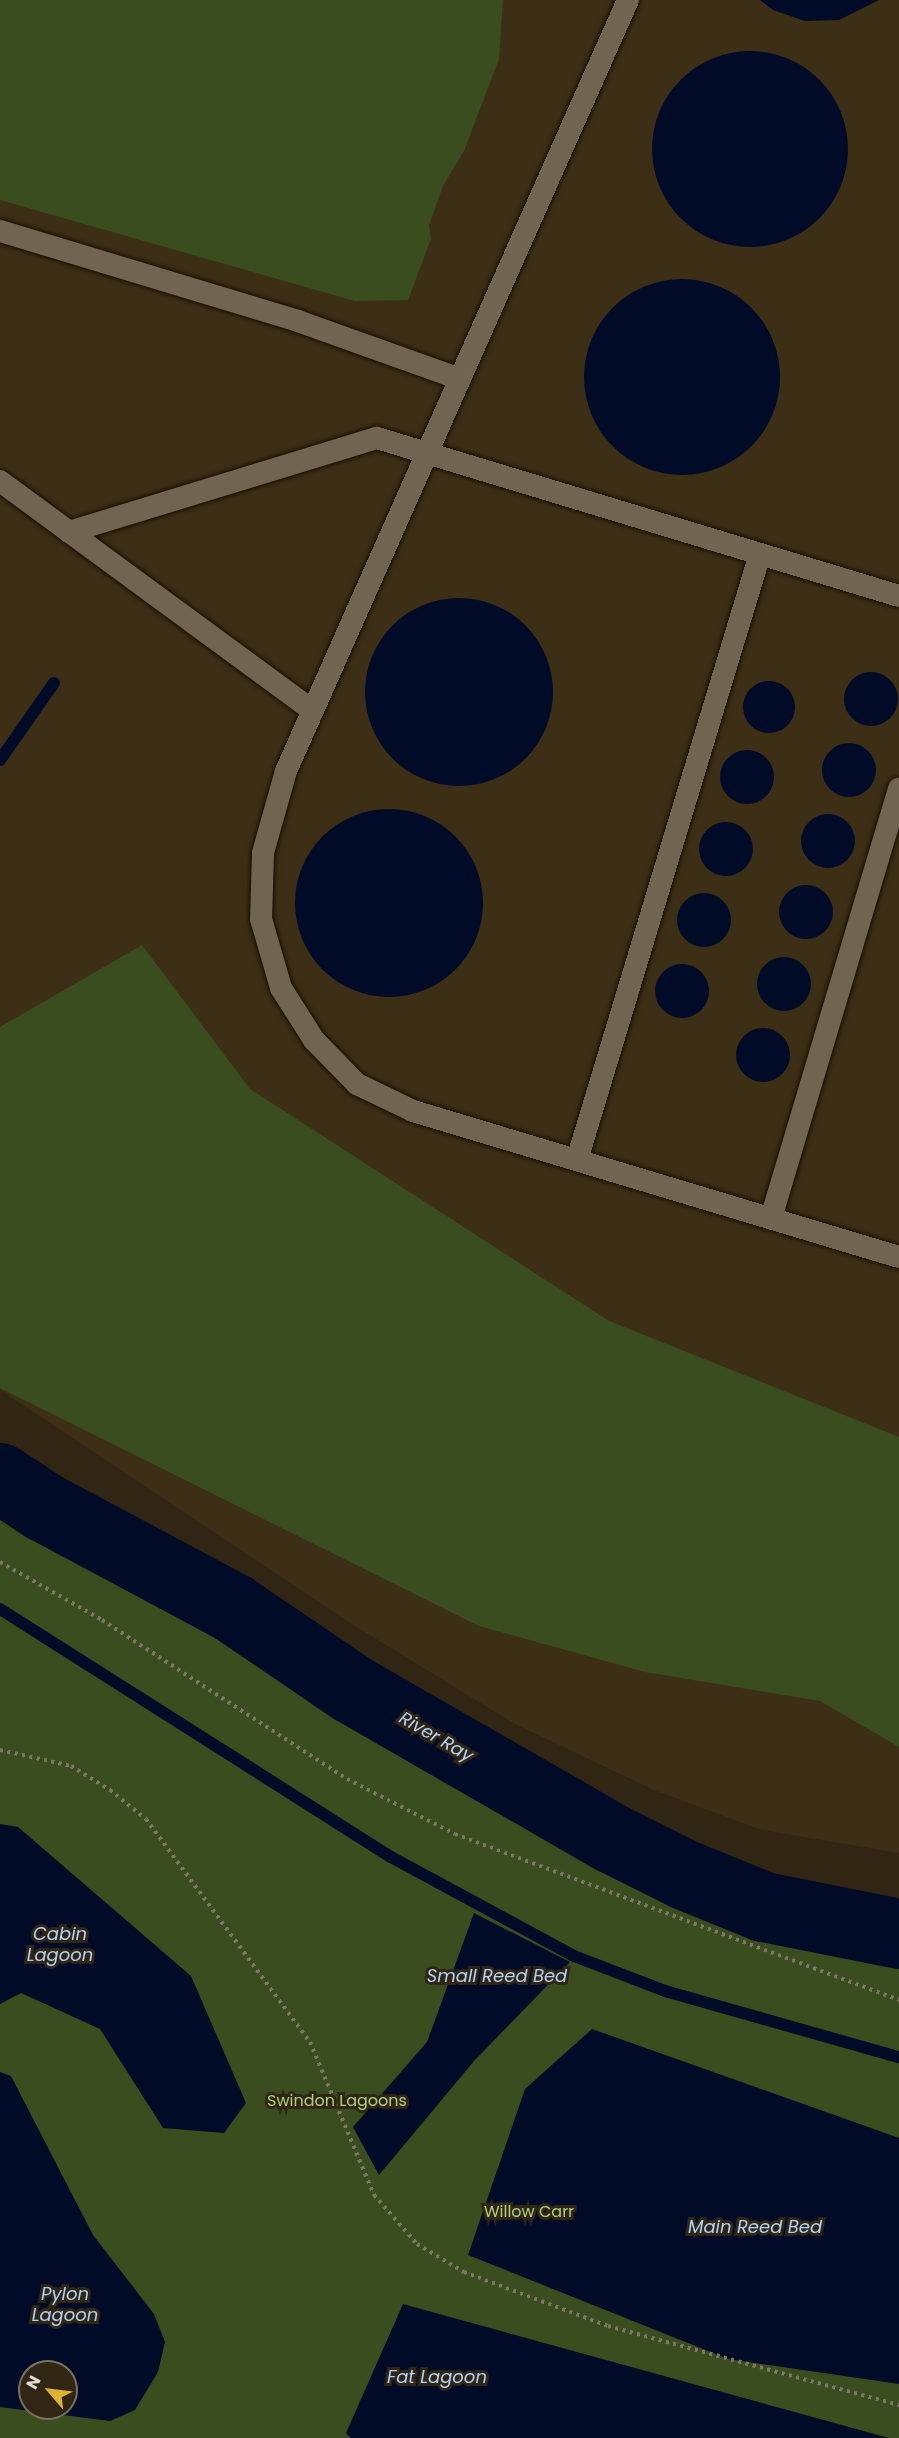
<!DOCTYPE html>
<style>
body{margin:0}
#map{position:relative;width:899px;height:2438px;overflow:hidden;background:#312614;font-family:Poppins,sans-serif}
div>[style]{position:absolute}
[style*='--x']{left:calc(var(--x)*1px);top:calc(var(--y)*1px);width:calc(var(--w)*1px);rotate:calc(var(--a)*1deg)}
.built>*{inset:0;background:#3d2f16}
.green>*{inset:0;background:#3a4d1e}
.water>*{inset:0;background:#000b28}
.round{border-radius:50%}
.stream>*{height:12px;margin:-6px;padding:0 6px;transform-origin:6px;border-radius:6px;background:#000b28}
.river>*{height:70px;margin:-35px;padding:0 35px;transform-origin:35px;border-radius:35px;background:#000b28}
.path>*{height:4px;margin-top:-2px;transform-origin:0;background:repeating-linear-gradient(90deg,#7f7667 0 3px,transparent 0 7.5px)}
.roads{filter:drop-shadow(0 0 2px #180f01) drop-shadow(0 0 2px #180f01)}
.service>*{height:22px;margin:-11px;padding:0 11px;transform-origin:11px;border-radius:11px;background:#716551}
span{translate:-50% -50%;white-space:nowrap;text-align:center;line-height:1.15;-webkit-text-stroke:6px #312614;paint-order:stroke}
.park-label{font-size:16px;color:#adcf7e}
.water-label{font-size:18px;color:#b0d2fb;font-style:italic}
.north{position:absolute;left:18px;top:2360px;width:60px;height:60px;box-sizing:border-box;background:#312614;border:2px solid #797060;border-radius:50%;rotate:298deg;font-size:16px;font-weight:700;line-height:24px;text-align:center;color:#e5ded3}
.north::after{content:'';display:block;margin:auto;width:21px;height:27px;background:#ddb133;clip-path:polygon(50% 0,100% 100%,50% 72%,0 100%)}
</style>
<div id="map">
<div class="built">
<div style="clip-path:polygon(0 0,899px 0,899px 1853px,762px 1830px,656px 1791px,515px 1724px,355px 1626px,0 1390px)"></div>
</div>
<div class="green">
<div style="clip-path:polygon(0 0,503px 0,499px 59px,464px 151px,443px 186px,429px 225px,431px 239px,408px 300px,355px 301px,0 200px)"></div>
<div style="clip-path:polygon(142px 945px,250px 1089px,609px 1321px,899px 1437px,899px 1747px,820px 1701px,645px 1672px,479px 1626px,0 1388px,0 1027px)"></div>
<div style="clip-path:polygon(evenodd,0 1504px,297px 1678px,478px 1795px,640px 1884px,726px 1911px,899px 1956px,899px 2438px,0 2438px,0 1504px,30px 2372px,66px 2372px,66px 2408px,30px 2408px,30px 2372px)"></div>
</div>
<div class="water">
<div style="clip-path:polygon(760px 0,879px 0,839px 20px,805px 21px,773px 10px)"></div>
<div class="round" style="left:652px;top:51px;width:196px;height:196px"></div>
<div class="round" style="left:584px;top:279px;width:196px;height:196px"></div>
<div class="round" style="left:365px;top:598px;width:188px;height:188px"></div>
<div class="round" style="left:844px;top:672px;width:54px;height:54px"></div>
<div class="round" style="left:743px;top:681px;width:52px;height:52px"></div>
<div class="round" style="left:822px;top:743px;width:54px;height:54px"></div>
<div class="round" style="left:720px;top:750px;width:54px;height:54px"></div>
<div class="round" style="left:295px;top:809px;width:188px;height:188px"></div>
<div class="round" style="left:801px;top:814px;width:54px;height:54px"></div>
<div class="round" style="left:699px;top:822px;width:54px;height:54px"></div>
<div class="round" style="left:779px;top:885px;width:54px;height:54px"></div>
<div class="round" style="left:677px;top:893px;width:54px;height:54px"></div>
<div class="round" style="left:757px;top:957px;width:54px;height:54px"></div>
<div class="round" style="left:655px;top:964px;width:54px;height:54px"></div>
<div class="round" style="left:736px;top:1028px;width:54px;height:54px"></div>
<div style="clip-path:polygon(0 1824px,18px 1827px,191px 1976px,246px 2103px,224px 2133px,163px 2128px,100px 2029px,21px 1993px,0 2004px)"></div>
<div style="clip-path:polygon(474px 1913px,570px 1962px,474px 2061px,379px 2175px,353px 2127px,427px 2042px)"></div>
<div style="clip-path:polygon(592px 2029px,899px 2138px,899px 2384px,728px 2359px,468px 2255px,525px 2089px)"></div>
<div style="clip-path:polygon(evenodd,0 2072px,11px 2076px,93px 2235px,154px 2314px,165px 2342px,158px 2372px,135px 2410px,110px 2421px,0 2407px,0 2072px,30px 2372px,66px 2372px,66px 2408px,30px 2408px,30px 2372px)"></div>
<div style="clip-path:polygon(403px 2304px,889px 2438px,351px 2438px,346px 2433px)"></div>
</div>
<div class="stream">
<div style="--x:0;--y:760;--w:94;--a:-55"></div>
<div style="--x:0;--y:1609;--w:463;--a:32.4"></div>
<div style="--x:391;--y:1857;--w:208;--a:28.4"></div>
<div style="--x:574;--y:1956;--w:97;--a:21"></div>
<div style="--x:665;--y:1991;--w:243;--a:15.8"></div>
</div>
<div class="river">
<div style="--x:0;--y:1478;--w:53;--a:33.4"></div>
<div style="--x:44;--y:1507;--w:214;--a:28.1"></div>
<div style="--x:233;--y:1608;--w:144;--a:34.2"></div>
<div style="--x:352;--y:1689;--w:301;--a:29.9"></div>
<div style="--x:613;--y:1839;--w:80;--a:26.6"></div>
<div style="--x:685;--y:1875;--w:85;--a:22.1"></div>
<div style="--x:764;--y:1907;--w:138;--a:11.3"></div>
</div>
<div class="path">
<div style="--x:0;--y:1562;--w:117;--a:29.6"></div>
<div style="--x:102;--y:1620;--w:292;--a:33"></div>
<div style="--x:347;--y:1779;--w:121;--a:27"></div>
<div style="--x:455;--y:1834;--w:474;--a:20.5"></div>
<div style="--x:0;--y:1750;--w:73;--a:12.7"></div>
<div style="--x:71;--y:1766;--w:46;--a:31.6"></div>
<div style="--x:110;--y:1790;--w:46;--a:38.9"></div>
<div style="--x:146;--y:1819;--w:277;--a:53.7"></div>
<div style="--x:310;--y:2042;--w:166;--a:67.3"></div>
<div style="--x:374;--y:2195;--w:65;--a:48.7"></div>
<div style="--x:417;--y:2244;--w:55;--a:30.8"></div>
<div style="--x:464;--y:2272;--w:154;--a:20.6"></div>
<div style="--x:608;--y:2326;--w:302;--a:15.2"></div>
</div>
<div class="roads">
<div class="service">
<div style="--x:628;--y:0;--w:843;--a:113.92"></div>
<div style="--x:286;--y:771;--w:85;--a:105.7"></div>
<div style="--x:263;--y:853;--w:66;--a:91.7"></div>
<div style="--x:261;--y:919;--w:72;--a:73.8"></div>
<div style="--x:281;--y:988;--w:62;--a:57.6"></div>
<div style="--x:314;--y:1040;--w:62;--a:45.7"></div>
<div style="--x:357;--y:1084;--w:62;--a:25.7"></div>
<div style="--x:413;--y:1111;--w:507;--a:16.72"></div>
<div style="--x:0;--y:231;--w:311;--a:16.8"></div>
<div style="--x:298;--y:321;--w:172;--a:19.7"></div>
<div style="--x:0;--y:481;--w:388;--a:36.3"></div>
<div style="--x:69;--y:532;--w:322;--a:-17"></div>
<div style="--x:377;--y:438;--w:545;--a:16.84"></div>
<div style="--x:577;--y:1160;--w:633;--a:-73.2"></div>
<div style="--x:771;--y:1218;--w:448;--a:-73.4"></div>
</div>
</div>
<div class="park-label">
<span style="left:337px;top:2101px">Swindon Lagoons</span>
<span style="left:529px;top:2212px">Willow Carr</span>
</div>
<div class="water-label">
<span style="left:436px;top:1737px;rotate:30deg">River Ray</span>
<span style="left:60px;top:1945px">Cabin<br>Lagoon</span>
<span style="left:497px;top:1976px">Small Reed Bed</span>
<span style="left:755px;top:2227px">Main Reed Bed</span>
<span style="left:65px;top:2305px">Pylon<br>Lagoon</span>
<span style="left:437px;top:2377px">Fat Lagoon</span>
</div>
<div class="north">N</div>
</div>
